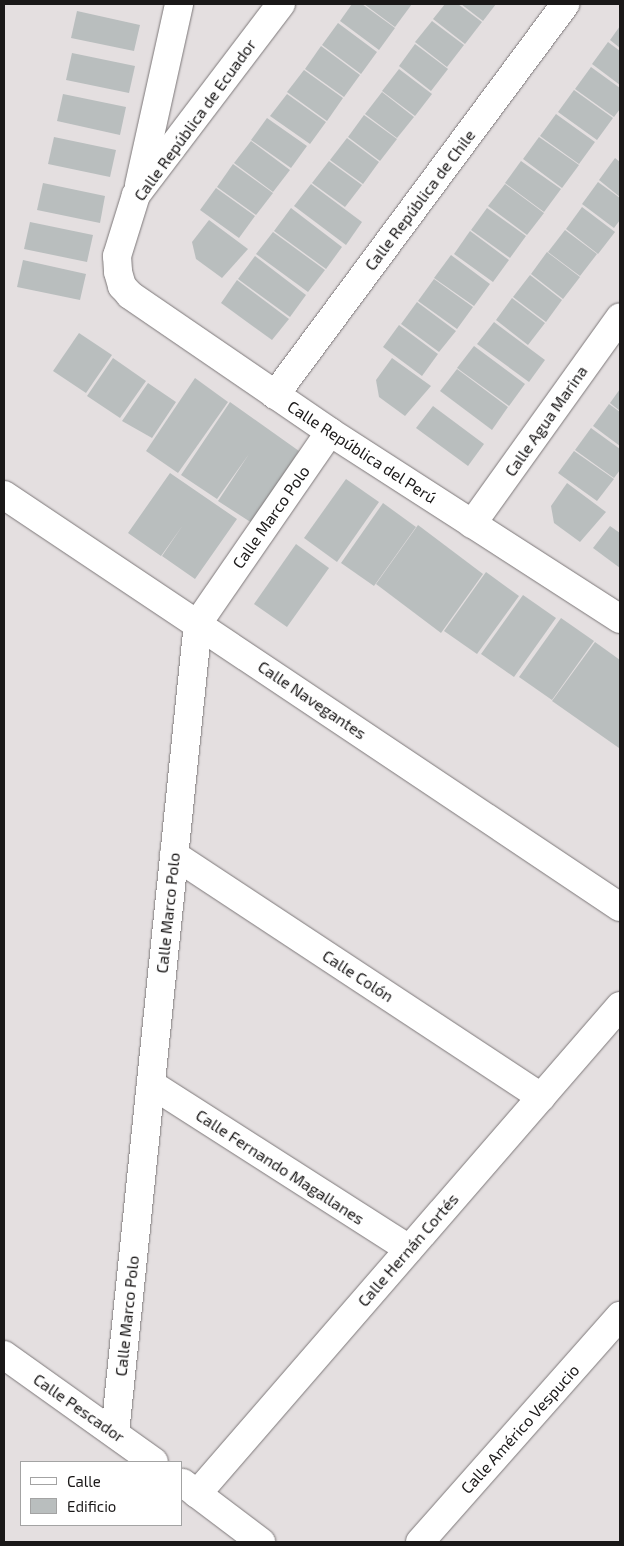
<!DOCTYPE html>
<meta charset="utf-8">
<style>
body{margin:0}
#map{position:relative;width:624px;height:1546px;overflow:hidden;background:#e4dfe0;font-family:"Exo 2",sans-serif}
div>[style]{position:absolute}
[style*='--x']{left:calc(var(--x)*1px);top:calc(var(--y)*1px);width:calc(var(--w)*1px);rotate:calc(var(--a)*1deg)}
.building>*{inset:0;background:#b9bebe}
.roads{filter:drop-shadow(0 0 1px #7c7778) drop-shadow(0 0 1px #7c7778)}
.street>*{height:28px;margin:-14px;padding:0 14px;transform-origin:14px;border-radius:14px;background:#fff}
span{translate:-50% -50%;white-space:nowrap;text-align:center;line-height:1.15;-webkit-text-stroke:4.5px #fff;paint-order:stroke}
.street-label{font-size:16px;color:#1a1818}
.frame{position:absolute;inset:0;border:5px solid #1a1818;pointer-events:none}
.legend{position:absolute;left:20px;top:1461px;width:162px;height:65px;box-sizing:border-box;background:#fff;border:1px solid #a3a3a3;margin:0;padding:6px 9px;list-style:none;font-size:15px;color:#1a1818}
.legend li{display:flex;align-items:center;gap:10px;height:25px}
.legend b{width:25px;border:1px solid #a3a3a3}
</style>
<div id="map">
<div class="building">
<div style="clip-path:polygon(352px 4px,362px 4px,395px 28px,379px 50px,340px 21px)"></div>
<div style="clip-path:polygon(364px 4px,412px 4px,395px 27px)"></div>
<div style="clip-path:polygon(445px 4px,458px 4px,482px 22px,465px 44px,433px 19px)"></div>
<div style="clip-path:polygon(461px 4px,496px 4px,483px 21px)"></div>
<div style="clip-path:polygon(77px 11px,140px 25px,134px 51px,71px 38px)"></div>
<div style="clip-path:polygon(432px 21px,464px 45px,447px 67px,415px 42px)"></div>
<div style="clip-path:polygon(338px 23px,377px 52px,361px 74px,322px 45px)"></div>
<div style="clip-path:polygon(620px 26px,620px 48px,610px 40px)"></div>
<div style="clip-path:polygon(608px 42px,620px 51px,620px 85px,592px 64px)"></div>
<div style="clip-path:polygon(415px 44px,448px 69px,431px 91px,399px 66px)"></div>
<div style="clip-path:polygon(321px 46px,360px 75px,344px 97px,305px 69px)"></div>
<div style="clip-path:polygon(72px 53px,135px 66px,129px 93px,66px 80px)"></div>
<div style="clip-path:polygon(591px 67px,620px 88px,620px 109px,614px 117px,575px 89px)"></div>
<div style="clip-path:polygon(399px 69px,432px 94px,415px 116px,382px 91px)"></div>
<div style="clip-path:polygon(304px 70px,343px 98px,327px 121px,287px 92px)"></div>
<div style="clip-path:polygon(574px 90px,613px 118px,597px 140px,558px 112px)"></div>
<div style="clip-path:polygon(382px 92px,414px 117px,397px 138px,365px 114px)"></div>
<div style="clip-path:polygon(63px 94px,126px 107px,120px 135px,57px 121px)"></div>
<div style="clip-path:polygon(287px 94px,326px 122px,310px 144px,270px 116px)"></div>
<div style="clip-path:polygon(556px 114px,595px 142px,579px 164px,540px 136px)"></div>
<div style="clip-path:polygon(364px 115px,397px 139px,380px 161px,348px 137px)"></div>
<div style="clip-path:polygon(267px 118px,307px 146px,291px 168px,251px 140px)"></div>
<div style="clip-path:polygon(54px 137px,116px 150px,110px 177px,48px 164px)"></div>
<div style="clip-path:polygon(539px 137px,579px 165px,562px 188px,523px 159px)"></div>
<div style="clip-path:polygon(347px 138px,379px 162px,363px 184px,330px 160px)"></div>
<div style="clip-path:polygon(251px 141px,290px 170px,273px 192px,234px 163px)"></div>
<div style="clip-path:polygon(615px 158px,620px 162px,620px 197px,599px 180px)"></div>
<div style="clip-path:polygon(329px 161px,362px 185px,345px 207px,312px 183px)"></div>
<div style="clip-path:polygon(521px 161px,561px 189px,544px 212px,505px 183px)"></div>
<div style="clip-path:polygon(233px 164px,273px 193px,256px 215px,217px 187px)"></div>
<div style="clip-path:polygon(598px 182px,620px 198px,620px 220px,614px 228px,582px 204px)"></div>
<div style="clip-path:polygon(43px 183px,105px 196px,100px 223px,37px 210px)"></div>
<div style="clip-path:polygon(311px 184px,362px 222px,346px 245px,294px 206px)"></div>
<div style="clip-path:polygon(505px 184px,544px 213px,527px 235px,488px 206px)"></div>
<div style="clip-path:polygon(216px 188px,255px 216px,239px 238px,200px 210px)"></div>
<div style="clip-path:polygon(582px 207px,615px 232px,598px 254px,566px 229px)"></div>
<div style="clip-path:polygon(291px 208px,342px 247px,326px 269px,274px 231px)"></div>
<div style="clip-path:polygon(487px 208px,526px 236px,510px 258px,471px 230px)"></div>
<div style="clip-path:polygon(209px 220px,248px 249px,222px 278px,196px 259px,192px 242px)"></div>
<div style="clip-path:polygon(30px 222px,93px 235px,87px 262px,24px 249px)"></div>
<div style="clip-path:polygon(565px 230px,597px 254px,580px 276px,548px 252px)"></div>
<div style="clip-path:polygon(470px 231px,509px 260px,493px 282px,454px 254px)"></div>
<div style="clip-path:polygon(273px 232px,325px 270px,308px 292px,256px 254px)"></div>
<div style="clip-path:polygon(547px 252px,580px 277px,563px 299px,531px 274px)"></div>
<div style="clip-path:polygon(451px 255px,490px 284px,474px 306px,434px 278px)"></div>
<div style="clip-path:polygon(255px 256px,306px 295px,290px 317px,238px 279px)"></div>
<div style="clip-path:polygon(23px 260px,86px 274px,80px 300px,17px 287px)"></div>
<div style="clip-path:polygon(530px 275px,562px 300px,546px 322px,513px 297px)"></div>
<div style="clip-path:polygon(434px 279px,473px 307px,457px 329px,418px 301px)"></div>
<div style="clip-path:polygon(237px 280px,289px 319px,272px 340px,221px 303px)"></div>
<div style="clip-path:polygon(512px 298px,545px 323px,528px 345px,496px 320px)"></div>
<div style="clip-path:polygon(417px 302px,456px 331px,439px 352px,401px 324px)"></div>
<div style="clip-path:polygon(494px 322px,545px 360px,529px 382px,477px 344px)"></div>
<div style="clip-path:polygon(399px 325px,438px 354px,422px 376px,383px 347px)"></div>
<div style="clip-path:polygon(79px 333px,112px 355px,86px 393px,53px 371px)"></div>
<div style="clip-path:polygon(474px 346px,525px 384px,509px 406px,457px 368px)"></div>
<div style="clip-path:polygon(113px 358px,146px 381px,120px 418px,87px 396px)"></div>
<div style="clip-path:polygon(392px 358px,431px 386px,405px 416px,379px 397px,376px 380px)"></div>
<div style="clip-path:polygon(457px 369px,508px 407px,492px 430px,440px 391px)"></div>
<div style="clip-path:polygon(195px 378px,228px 402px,178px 473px,146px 451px)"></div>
<div style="clip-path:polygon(148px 383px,176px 402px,152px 438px,122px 421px)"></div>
<div style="clip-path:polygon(620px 389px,620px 411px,610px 403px)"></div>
<div style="clip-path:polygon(230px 402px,299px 451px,252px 523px,218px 501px,249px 454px,217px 499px,181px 475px)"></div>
<div style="clip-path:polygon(609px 404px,620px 412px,620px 446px,593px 426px)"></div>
<div style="clip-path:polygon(433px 406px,484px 444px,468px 466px,416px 428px)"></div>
<div style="clip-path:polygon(591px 428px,620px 449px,620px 470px,614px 478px,575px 450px)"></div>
<div style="clip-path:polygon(574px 451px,614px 479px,597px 501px,558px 473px)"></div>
<div style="clip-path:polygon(170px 473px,237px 519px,195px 579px,162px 556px,183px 525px,161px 556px,128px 533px)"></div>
<div style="clip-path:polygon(346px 479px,379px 502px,337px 562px,304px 538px)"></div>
<div style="clip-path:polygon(567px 483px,606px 512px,580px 542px,554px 523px,551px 506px)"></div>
<div style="clip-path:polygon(383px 503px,416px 527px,374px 586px,341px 563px)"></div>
<div style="clip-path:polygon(418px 525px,483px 574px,441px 633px,376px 584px)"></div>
<div style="clip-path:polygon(610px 526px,620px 533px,620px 568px,593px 548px)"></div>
<div style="clip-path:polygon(296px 544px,329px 568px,287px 627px,254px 604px)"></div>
<div style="clip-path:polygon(486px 572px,519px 596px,477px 654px,444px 631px)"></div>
<div style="clip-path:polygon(523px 595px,556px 618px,514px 677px,481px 654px)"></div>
<div style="clip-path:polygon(561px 618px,594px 641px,552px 700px,519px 677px)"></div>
<div style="clip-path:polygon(595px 642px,620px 660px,619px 748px,552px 701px)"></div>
</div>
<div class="roads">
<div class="street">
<div style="--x:281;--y:4;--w:240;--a:127.2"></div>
<div style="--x:136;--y:195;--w:64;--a:107.3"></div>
<div style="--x:117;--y:256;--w:16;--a:86"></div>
<div style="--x:118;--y:272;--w:15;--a:74"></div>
<div style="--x:122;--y:286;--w:12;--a:48"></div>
<div style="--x:130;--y:295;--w:242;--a:34.4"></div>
<div style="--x:330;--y:432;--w:345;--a:32.8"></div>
<div style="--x:139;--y:185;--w:185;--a:-77.5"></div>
<div style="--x:275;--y:395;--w:487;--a:-53.4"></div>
<div style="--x:4;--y:495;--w:741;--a:33.78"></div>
<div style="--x:472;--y:524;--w:254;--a:-54.4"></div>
<div style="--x:174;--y:855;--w:440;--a:33.4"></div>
<div style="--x:151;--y:1084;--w:306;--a:32.6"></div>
<div style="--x:4;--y:1355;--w:184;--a:35.5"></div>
<div style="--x:115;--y:1433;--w:814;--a:-84.15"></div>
<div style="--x:198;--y:623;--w:232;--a:-55.4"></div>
<div style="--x:183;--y:1483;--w:98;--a:37.1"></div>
<div style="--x:197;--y:1494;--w:646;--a:-49.08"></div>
<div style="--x:420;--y:1542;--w:302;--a:-48.5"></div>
</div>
</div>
<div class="street-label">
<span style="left:195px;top:120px;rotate:-54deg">Calle República de Ecuador</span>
<span style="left:420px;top:200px;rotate:-53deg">Calle República de Chile</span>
<span style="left:546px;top:421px;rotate:-55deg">Calle Agua Marina</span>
<span style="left:362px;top:452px;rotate:33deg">Calle República del Perú</span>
<span style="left:271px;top:517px;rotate:-55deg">Calle Marco Polo</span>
<span style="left:312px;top:700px;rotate:34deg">Calle Navegantes</span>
<span style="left:168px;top:913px;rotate:-84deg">Calle Marco Polo</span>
<span style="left:358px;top:976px;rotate:33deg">Calle Colón</span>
<span style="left:280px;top:1167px;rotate:33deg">Calle Fernando Magallanes</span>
<span style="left:408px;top:1250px;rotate:-49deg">Calle Hernán Cortés</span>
<span style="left:127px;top:1316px;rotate:-84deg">Calle Marco Polo</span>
<span style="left:79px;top:1408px;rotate:35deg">Calle Pescador</span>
<span style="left:520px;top:1429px;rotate:-48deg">Calle Américo Vespucio</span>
</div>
<div class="frame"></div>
<ul class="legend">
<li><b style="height:6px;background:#fff"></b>Calle</li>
<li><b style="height:14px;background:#b9bebe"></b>Edificio</li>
</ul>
</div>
